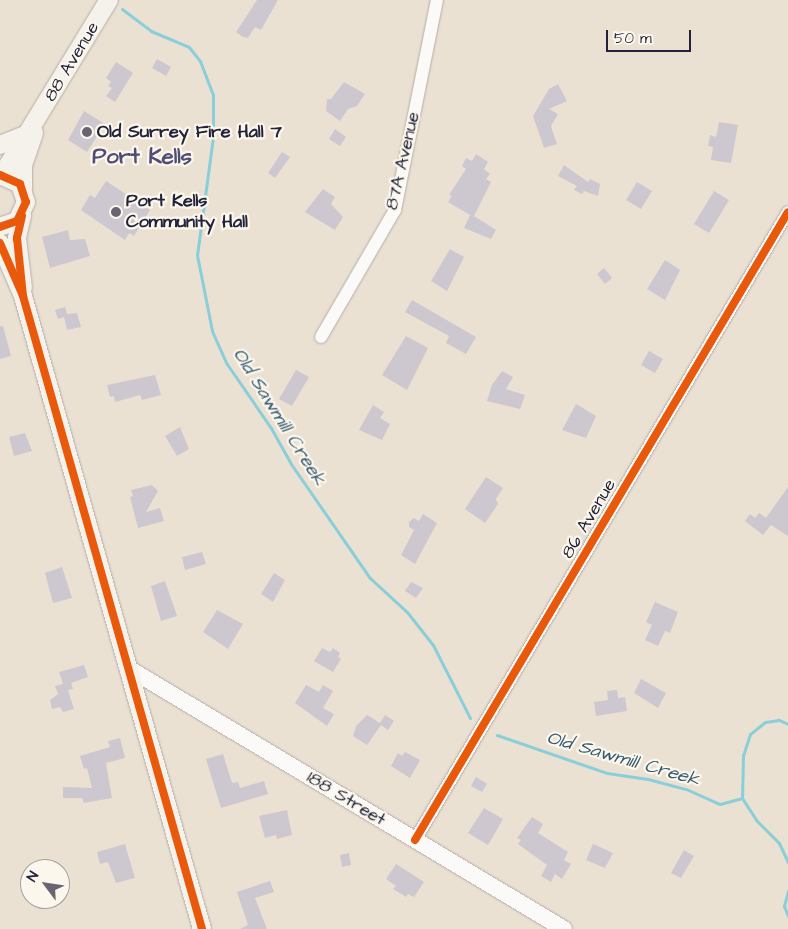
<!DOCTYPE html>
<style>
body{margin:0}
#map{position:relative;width:788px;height:929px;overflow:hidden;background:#ebe1d3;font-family:"Architects Daughter",sans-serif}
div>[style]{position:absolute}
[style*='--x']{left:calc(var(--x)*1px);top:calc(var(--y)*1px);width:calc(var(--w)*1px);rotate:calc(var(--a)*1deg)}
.stream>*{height:3px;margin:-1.5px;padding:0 1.5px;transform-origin:1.5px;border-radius:1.5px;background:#89ced9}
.building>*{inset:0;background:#cdc7cf}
.roads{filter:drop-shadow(0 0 1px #b5aea8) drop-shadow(0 0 1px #b5aea8)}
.minor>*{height:12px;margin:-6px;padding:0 6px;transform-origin:6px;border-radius:6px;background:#fcfaf8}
.tertiary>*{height:16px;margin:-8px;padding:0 8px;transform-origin:8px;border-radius:8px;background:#fcfaf8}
.secondary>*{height:18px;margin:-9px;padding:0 9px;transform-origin:9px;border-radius:9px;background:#f5f1eb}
.cycleway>*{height:8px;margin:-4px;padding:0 4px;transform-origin:4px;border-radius:4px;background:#e8590c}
.dots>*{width:14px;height:14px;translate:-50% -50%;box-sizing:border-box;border:2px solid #fbf7ec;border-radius:50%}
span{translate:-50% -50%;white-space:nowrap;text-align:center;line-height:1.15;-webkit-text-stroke:4.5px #fbf7ec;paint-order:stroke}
.street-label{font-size:18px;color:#22223b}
.poi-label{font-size:18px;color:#22223b;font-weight:700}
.left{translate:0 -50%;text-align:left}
.water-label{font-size:19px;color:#375b73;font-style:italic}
.district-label{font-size:22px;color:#504c76;font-weight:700}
.north{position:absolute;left:20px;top:859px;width:50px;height:50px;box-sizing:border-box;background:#fbf7ec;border:1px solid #a4a2a5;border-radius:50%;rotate:301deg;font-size:14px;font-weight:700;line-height:20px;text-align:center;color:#22223b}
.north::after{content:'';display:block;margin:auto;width:18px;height:22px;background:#686570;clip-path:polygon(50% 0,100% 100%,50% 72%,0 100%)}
.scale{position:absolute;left:606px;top:30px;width:85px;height:22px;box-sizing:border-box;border:2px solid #22223b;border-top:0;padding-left:6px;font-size:15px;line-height:18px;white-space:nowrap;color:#22223b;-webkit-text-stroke:4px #fbf7ec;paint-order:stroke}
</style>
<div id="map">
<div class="stream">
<div style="--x:122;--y:9;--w:36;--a:37"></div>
<div style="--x:151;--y:31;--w:41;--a:22.8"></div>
<div style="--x:189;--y:47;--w:18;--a:52"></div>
<div style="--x:200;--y:61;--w:36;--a:69"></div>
<div style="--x:213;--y:95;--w:42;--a:90"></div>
<div style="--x:213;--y:137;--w:119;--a:97.7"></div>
<div style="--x:197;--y:255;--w:77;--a:78.8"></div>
<div style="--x:212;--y:331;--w:36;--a:66"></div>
<div style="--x:227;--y:364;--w:78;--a:55.5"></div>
<div style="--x:271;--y:428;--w:41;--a:60.9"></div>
<div style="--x:291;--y:464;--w:139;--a:55.3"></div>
<div style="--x:370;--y:578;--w:50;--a:42.6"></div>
<div style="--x:407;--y:612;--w:42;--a:51.8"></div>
<div style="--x:433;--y:645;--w:82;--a:63.1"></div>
<div style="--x:788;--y:724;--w:10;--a:-156"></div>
<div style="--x:779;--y:720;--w:14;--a:172"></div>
<div style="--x:765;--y:722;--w:19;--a:141"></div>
<div style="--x:750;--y:734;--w:22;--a:108"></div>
<div style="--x:743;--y:755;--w:43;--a:91.3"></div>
<div style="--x:742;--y:798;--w:27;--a:57"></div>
<div style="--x:757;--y:821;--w:31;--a:45"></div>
<div style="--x:779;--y:843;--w:21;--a:65"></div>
<div style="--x:497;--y:735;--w:116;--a:19.1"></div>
<div style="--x:607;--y:773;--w:41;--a:8.3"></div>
<div style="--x:648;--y:779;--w:39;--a:15"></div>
<div style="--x:686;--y:789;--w:37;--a:24"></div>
<div style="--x:720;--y:804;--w:23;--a:-15"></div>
<div style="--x:788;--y:891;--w:16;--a:105"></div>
<div style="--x:784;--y:906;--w:11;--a:68"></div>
</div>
<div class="building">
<div style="clip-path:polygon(257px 0,278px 0,261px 30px,255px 27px,248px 38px,243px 37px,236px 32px)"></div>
<div style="clip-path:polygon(157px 59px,171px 67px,166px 76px,152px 68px)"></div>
<div style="clip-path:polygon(116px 62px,133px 73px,115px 102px,106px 96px,112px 88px,108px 86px,111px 82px,106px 78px)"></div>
<div style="clip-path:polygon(344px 82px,365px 94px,357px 106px,348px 109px,340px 121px,326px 111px,327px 99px,331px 99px)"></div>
<div style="clip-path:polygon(558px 84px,567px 101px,549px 109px,558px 114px,551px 126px,557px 144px,544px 148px,533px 116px,549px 89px)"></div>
<div style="clip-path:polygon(84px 111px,105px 124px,87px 152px,68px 140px)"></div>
<div style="clip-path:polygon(719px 122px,738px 125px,731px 163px,711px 160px,713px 147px,708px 146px,710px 135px,716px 137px)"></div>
<div style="clip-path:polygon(335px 129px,346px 137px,340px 146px,329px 139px)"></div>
<div style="clip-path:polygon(282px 152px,290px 157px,275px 178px,268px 173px)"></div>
<div style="clip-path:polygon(476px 154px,488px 162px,484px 169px,490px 174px,486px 179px,491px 182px,474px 216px,496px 230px,491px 239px,464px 228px,470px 215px,448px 202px,452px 196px,449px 195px,466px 169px,462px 166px,466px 158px,472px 161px)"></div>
<div style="clip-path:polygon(564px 165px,588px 182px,590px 179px,600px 184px,598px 196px,584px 191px,582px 194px,574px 190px,577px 186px,558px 176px)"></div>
<div style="clip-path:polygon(106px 181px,150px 210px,134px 236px,129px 233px,125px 240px,81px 210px,90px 195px,95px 198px)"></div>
<div style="clip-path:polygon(637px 182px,652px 191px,641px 209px,626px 200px)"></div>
<div style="clip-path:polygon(323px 189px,335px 197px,331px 204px,343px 217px,335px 230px,305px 212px)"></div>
<div style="clip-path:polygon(714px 191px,729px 200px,709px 233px,694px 224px)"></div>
<div style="clip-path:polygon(68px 230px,70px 240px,85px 239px,90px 256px,50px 268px,42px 237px)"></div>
<div style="clip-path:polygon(450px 249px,464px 257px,447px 291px,431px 281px)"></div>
<div style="clip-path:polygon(665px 260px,680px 270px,665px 300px,647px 289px)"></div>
<div style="clip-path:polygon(604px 268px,612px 278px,605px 284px,597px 274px)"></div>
<div style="clip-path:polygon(412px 300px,476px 337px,466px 354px,446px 343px,449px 336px,405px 312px)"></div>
<div style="clip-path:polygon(65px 307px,67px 314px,77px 313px,81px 327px,67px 330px,64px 317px,58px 319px,55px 310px)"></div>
<div style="clip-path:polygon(0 326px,3px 326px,11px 356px,0 359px)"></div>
<div style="clip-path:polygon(406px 336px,428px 348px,407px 390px,382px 375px)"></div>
<div style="clip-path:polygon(649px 351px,663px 359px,655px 373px,641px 365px)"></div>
<div style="clip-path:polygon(296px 370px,309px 377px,292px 406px,279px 399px)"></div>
<div style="clip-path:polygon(502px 371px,513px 377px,506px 389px,525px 395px,520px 409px,487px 401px,492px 385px)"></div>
<div style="clip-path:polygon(155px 375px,161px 395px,142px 400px,140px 395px,115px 402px,114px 396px,110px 397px,107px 385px)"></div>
<div style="clip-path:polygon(576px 404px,596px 416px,586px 438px,562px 430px)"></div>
<div style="clip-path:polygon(373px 405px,384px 412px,380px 418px,390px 424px,382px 440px,359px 430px)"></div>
<div style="clip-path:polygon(180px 427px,189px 449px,177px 456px,165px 436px)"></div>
<div style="clip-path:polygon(25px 433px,32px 451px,14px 456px,9px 437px)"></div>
<div style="clip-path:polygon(486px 477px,503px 488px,496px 499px,498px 504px,485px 523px,465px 509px)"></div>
<div style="clip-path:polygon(152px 485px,158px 491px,146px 512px,160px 508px,164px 521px,138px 528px,130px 497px,133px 496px,131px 490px)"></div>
<div style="clip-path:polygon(788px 487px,788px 536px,771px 525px,763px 535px,745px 521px,750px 514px,755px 518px,759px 513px,766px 518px)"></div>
<div style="clip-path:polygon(423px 514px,437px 523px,415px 564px,401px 555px,414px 530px,409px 527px,409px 522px,414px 518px,419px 521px)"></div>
<div style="clip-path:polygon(202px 552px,206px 564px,185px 570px,182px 557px)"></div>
<div style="clip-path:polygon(62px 567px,72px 598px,53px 603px,45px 573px)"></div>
<div style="clip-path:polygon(274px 573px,285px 580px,273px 602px,261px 594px)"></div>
<div style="clip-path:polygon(165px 581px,177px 616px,161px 621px,151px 586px)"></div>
<div style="clip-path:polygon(411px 582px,423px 588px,416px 598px,405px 591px)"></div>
<div style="clip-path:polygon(655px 602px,678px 612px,670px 633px,665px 631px,658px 646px,645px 640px,652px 625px,646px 622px)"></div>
<div style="clip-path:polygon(217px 610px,243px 624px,228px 649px,203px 632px)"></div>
<div style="clip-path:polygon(322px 648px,330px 652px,333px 648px,340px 653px,338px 657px,341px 659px,333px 672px,314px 661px)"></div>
<div style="clip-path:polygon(84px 665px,88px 677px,71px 683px,73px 689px,68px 690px,74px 709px,63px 712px,60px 707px,52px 709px,50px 700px,58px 694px,55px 686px,63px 684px,59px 672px)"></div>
<div style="clip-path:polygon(641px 679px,666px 693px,658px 708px,634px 693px)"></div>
<div style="clip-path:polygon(306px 685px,319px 692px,323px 685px,333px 691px,323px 708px,334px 714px,327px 726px,295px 703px)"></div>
<div style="clip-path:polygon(617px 690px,618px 698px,625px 697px,627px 711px,596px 716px,594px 702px,608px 700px,607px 691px)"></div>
<div style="clip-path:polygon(367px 715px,380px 723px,385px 715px,394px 721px,388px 730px,381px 725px,367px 745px,353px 736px,356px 726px)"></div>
<div style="clip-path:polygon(120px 738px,125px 758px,106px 763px,112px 798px,84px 803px,82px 798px,63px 798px,63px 787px,92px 788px,87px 768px,84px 769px,80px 756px,110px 747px,108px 741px)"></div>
<div style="clip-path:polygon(405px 752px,420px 760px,410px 778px,391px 766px,398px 753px,402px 756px)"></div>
<div style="clip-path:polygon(223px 754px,232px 783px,238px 782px,240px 788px,264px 781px,268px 794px,221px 808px,206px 759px)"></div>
<div style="clip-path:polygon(476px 777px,487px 784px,482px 792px,471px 786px)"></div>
<div style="clip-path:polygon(484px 808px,503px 819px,488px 845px,468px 833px)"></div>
<div style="clip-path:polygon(287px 810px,292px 835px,277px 839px,276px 835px,265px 838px,259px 816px)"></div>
<div style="clip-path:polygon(532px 817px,543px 824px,538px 833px,568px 852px,564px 860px,571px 864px,562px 879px,555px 874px,551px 882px,541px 876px,547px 865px,518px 844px,521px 840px,517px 838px)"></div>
<div style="clip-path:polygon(125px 844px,135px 878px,116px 883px,108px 862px,100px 864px,97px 852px)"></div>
<div style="clip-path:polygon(593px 844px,613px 853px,605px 868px,586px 860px)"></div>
<div style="clip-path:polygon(684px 850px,694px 856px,681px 878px,671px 873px)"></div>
<div style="clip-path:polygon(349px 853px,351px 865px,342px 867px,340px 855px)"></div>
<div style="clip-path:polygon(396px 864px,424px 882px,414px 897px,408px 894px,406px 897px,393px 889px,396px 886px,386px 879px)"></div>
<div style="clip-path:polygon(270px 881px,274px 892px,255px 898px,267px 929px,240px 929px,248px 925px,237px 892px)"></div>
</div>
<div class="roads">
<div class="minor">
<div style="--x:321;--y:337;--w:147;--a:-59.8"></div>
<div style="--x:395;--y:210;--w:214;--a:-78.7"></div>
<div style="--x:415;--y:840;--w:730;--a:-59.29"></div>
</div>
<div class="tertiary">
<div style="--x:128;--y:668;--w:508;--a:30.91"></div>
</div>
<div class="secondary">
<div style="--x:0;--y:145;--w:24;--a:-22"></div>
<div style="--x:0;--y:175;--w:22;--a:24"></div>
<div style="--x:20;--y:184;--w:19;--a:72"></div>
<div style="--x:26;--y:202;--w:21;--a:115"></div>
<div style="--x:17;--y:221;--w:18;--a:161"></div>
<div style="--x:2;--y:175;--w:205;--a:-58.6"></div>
<div style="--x:23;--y:189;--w:24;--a:-90"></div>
<div style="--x:23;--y:165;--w:34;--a:-71"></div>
<div style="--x:22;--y:216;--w:23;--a:103"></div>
<div style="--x:17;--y:238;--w:50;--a:83.2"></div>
<div style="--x:0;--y:243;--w:58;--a:66.5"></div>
<div style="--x:23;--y:296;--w:658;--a:74.21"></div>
</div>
</div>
<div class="cycleway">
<div style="--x:0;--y:175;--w:22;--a:24"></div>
<div style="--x:20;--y:184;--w:19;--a:72"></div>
<div style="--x:26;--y:202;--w:21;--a:115"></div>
<div style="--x:17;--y:221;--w:18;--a:161"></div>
<div style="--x:22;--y:216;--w:23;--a:103"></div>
<div style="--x:17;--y:238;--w:58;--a:84.1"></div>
<div style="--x:0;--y:243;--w:58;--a:66.5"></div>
<div style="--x:23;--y:296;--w:658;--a:74.21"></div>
<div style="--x:415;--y:840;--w:730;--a:-59.29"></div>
</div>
<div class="dots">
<div style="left:87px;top:132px;background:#686570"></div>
<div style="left:116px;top:212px;background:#686570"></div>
</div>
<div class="street-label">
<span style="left:72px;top:62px;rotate:-59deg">88 Avenue</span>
<span style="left:403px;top:161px;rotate:-77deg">87A Avenue</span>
<span style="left:589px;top:519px;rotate:-59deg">86 Avenue</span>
<span style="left:346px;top:799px;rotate:31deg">188 Street</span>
</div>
<div class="poi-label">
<span class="left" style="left:97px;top:132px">Old Surrey Fire Hall 7</span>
<span class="left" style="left:126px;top:212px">Port Kells<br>Community Hall</span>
</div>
<div class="water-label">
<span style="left:279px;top:417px;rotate:58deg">Old Sawmill Creek</span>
<span style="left:623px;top:759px;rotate:16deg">Old Sawmill Creek</span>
</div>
<div class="district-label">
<span style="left:142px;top:157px">Port Kells</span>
</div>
<div class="north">N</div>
<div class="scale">50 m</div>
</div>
